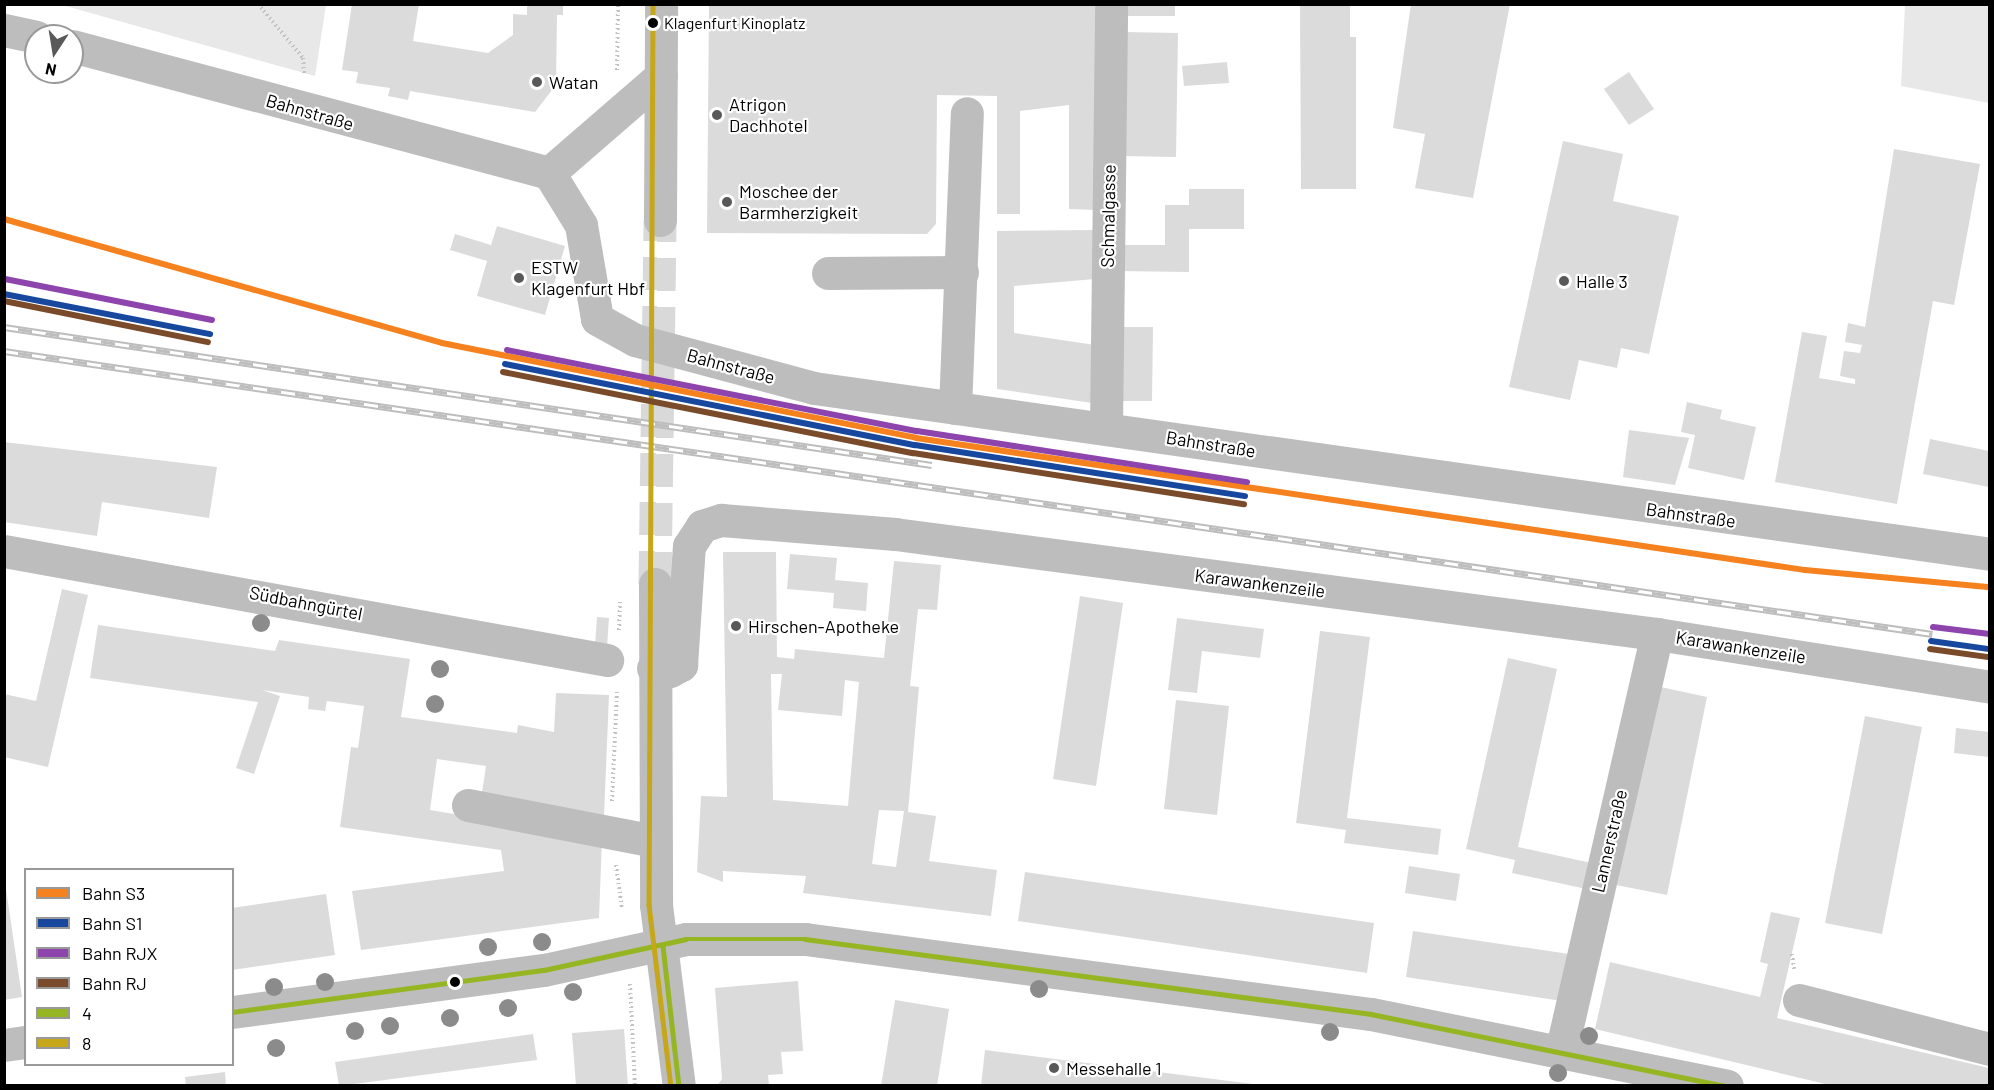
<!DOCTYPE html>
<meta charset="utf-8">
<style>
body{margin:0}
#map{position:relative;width:1994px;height:1090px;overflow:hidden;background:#fff;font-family:Barlow,sans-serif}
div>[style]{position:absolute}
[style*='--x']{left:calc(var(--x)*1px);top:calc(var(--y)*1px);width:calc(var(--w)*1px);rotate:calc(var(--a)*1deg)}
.green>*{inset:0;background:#e8e8e8}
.building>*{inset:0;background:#dbdbdb}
.minor-tunnel>*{height:33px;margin-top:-16.5px;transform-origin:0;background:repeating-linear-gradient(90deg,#d9d9d9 0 33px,transparent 0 49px)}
.path>*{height:4px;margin-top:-2px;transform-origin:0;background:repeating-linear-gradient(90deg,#c2c2c2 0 1.5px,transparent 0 4.5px)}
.minor>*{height:33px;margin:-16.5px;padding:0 16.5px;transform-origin:16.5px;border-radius:16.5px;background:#bdbdbd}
.rail>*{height:7px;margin-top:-3.5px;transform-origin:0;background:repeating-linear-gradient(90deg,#fff 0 14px,#bdbdbd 0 28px);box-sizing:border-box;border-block:2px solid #bdbdbd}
.bus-1>*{height:4.5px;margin:-2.25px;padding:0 2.25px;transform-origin:2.25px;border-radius:2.25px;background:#96b522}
.bus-2>*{height:4.5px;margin:-2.25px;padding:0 2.25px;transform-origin:2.25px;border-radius:2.25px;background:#c5a719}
.rail-1>*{height:6px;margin:-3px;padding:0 3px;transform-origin:3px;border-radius:3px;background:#f5821f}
.rail-2>*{height:6px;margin:-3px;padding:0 3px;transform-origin:3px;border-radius:3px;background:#17489e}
.rail-3>*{height:6px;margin:-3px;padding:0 3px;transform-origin:3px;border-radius:3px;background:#8e44ad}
.rail-4>*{height:6px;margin:-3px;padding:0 3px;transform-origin:3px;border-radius:3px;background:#7a4b2a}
.trees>*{width:18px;height:18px;margin:-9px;border-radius:50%;background:#8b8b8b}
.dots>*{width:16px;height:16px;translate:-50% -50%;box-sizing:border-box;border:3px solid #fff;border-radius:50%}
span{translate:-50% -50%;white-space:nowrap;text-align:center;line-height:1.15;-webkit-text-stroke:4.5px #fff;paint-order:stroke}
.bus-label{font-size:16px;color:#000}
.left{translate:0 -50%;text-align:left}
.poi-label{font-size:18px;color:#000}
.street-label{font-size:18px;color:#000}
.frame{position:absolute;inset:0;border:6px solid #000;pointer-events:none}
.legend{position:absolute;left:24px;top:868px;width:210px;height:198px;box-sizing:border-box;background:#fff;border:2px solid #999;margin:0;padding:8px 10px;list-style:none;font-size:18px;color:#000}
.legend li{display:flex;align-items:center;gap:12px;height:30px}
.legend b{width:30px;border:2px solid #999}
.north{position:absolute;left:24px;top:24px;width:60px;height:60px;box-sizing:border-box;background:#fff;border:2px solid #999;border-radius:50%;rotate:192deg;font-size:16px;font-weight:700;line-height:24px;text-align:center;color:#000}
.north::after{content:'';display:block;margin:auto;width:21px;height:27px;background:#595959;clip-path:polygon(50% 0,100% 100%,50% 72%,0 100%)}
</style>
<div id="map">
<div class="green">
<div style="clip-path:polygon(62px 5px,326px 5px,315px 76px)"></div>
<div style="clip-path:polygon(1905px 5px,1989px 5px,1989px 103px,1901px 86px)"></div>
</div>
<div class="building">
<div style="clip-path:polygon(352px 4px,419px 4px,413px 41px,488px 53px,513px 35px,513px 14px,527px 15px,527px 4px,563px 4px,563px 15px,557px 15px,556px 85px,535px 112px,410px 91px,408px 100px,388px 96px,390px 88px,356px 83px,358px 72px,342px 70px)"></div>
<div style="clip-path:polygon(709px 4px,1099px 4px,1096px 210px,1069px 209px,1069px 105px,1020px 111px,1020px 214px,997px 214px,997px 96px,937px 95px,936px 224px,927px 234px,707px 233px)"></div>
<div style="clip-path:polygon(1125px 4px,1175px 4px,1175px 16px,1125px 16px)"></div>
<div style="clip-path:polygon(1300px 4px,1350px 4px,1350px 37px,1356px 37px,1356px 189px,1301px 189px)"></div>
<div style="clip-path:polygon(1411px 4px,1510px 4px,1473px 198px,1415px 188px,1425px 134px,1393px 128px)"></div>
<div style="clip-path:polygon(1124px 32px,1178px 33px,1176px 157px,1123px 156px)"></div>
<div style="clip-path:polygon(1227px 62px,1229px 83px,1184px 86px,1182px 66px)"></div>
<div style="clip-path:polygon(1629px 72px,1654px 109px,1629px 125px,1604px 89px)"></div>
<div style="clip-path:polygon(1563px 141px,1623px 154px,1613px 201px,1679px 216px,1649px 354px,1621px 348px,1617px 368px,1579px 360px,1570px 400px,1509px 387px)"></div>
<div style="clip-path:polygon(1894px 149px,1980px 164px,1954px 305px,1933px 301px,1897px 504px,1775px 482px,1802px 332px,1827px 336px,1819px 378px,1855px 384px,1855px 379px,1840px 376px,1844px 351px,1860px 353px,1862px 345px,1845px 342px,1848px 323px,1865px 327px)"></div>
<div style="clip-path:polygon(1189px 189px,1244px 189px,1244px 229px,1189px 229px,1189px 272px,1115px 271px,1115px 245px,1165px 245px,1165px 205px,1189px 205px)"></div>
<div style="clip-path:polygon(497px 226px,565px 246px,545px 315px,477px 296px,487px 261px,450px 250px,455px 234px,491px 245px)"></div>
<div style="clip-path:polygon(1095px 230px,1095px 279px,1014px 286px,1014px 333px,1095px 345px,1092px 403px,997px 389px,997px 231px)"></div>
<div style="clip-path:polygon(1122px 327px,1153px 327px,1152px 401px,1113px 401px)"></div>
<div style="clip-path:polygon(1687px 402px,1722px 410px,1720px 419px,1756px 427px,1744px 480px,1688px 468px,1695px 435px,1681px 432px)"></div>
<div style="clip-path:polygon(1629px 430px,1689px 438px,1675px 485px,1623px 477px)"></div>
<div style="clip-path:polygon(1930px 439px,1989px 451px,1989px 487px,1923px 474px)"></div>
<div style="clip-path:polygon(4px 442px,217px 467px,209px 518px,102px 502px,97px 536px,4px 522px)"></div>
<div style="clip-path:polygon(evenodd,723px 552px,776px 552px,777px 657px,794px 659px,795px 649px,884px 658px,894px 561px,941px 565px,937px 610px,918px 609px,910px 686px,919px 687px,908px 812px,936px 816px,929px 861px,997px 870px,991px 916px,803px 893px,806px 876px,723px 871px,723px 882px,697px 872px,701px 796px,727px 797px,723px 552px,771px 674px,782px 674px,778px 710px,842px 716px,845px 680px,859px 682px,848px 806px,773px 800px,771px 674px,723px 552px,879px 810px,904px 811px,896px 867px,872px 864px,879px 810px)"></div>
<div style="clip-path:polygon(790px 554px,837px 558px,835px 580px,868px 583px,866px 611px,833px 608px,834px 593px,787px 589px)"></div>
<div style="clip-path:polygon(62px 589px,88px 595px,48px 767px,4px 757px,4px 694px,36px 701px)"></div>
<div style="clip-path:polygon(1080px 596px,1123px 603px,1096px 786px,1053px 779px)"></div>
<div style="clip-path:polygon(597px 617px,609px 618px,607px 647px,595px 646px)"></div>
<div style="clip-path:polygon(1177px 618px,1264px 629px,1260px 658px,1202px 651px,1197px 693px,1168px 690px)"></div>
<div style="clip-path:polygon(98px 625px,275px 651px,279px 640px,410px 659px,401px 717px,517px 733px,518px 725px,554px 732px,556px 693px,609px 695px,604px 817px,481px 799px,486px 766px,437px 759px,430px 810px,602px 839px,599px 918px,361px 950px,352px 891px,504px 871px,501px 850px,340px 827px,351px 747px,358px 748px,364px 706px,327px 701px,325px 711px,308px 709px,309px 697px,262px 690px,280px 696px,254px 774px,236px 768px,258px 702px,90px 678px)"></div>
<div style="clip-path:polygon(1320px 631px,1370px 637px,1347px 818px,1441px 829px,1438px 855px,1344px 843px,1346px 830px,1296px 823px)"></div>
<div style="clip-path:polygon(1508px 658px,1557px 669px,1518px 847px,1596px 864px,1591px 890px,1512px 873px,1515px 860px,1466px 849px)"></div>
<div style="clip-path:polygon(1656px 686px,1707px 697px,1667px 895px,1616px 885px)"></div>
<div style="clip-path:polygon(1176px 700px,1229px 706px,1217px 815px,1164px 809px)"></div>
<div style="clip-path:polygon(1865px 716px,1922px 727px,1882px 934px,1825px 923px)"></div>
<div style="clip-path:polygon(1956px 728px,1989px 732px,1989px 757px,1954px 753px)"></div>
<div style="clip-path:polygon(1409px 866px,1460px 874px,1456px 901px,1405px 893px)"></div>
<div style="clip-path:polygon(1025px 872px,1374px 923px,1367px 973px,1018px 921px)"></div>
<div style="clip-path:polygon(6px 889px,22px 997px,4px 1000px,4px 890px)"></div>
<div style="clip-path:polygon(326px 894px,335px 955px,232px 970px,232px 908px)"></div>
<div style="clip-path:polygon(1771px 912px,1800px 918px,1777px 1018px,1989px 1068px,1989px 1086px,1834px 1086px,1595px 1029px,1610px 962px,1760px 997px,1768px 964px,1760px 962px)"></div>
<div style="clip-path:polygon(1413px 931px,1569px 954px,1562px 1001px,1406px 977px)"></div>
<div style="clip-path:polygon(798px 981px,803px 1051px,781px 1052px,783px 1074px,768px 1075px,769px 1086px,717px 1086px,722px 1079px,715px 988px)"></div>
<div style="clip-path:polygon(895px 1000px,949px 1009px,937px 1086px,881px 1086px)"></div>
<div style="clip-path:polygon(624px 1029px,628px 1086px,576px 1086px,572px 1033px)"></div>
<div style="clip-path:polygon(533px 1034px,537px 1060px,339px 1086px,335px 1062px)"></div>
<div style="clip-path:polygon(985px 1050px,1253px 1084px,1252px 1086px,981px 1086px)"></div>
<div style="clip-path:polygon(225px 1072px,226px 1086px,186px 1086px,185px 1077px)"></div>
</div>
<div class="minor-tunnel">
<div style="--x:655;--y:584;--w:364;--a:-89.2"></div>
</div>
<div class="path">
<div style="--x:258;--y:4;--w:70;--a:50.2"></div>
<div style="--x:303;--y:58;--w:16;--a:86"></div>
<div style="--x:617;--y:70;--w:66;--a:-89.1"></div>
<div style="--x:619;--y:630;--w:28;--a:-88"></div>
<div style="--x:612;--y:801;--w:112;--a:-87.4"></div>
<div style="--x:616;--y:865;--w:43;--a:82.1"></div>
<div style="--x:1792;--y:954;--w:15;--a:82"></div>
<div style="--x:630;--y:984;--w:102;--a:87.2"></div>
</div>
<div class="minor">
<div style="--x:4;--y:30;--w:33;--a:12"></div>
<div style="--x:72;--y:46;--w:494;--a:14.9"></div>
<div style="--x:549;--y:173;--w:61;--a:58.4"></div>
<div style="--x:581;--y:225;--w:95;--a:80.3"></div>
<div style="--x:597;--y:319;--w:43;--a:28.9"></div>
<div style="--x:635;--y:340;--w:185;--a:15"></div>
<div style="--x:814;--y:388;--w:1188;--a:8.03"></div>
<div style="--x:549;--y:173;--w:148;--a:-40.9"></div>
<div style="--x:660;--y:220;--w:216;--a:-89.7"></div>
<div style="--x:828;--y:273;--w:134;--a:-0.4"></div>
<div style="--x:955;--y:408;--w:295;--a:-87.7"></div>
<div style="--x:1106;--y:428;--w:424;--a:-89.3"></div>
<div style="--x:4;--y:551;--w:613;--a:10.25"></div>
<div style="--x:655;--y:584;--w:321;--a:89.8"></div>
<div style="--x:656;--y:905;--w:182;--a:82.8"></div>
<div style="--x:653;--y:668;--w:17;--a:10"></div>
<div style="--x:670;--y:671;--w:13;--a:-29"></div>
<div style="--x:681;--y:665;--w:119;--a:-86.2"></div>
<div style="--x:689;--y:546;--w:24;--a:-57"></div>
<div style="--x:702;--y:526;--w:20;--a:-18"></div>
<div style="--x:721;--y:520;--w:175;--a:4.6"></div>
<div style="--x:895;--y:534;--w:769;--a:7.48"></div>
<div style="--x:1657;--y:634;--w:337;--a:9"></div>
<div style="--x:468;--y:805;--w:190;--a:10.9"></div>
<div style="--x:1799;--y:1000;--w:197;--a:14.4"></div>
<div style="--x:232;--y:1012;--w:315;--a:-7.7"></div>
<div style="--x:544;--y:970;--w:145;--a:-12.3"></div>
<div style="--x:686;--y:939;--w:119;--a:0"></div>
<div style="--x:805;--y:939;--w:571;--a:7.55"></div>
<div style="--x:1371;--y:1014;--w:363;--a:11.4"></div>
<div style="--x:4;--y:1045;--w:22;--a:-8"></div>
<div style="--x:1562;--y:1048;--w:425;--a:-77.1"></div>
</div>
<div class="rail">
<div style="--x:4;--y:327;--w:938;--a:8.46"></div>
<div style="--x:4;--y:351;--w:1949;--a:8.35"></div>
</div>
<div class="bus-1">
<div style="--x:663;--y:946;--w:141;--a:83.5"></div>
<div style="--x:232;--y:1012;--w:315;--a:-7.7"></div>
<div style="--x:544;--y:970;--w:145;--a:-12.3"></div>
<div style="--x:686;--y:939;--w:119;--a:0"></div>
<div style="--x:805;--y:939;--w:571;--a:7.55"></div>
<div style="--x:1371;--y:1014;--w:361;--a:11.5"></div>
</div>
<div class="bus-2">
<div style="--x:653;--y:4;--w:901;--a:90.25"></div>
<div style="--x:649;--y:905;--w:182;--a:83.1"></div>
</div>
<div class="rail-1">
<div style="--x:4;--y:219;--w:455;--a:15.8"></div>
<div style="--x:442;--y:343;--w:483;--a:11.3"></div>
<div style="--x:916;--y:438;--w:899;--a:8.45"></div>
<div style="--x:1805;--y:570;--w:186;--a:5.3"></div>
</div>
<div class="rail-2">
<div style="--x:4;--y:294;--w:210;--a:11"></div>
<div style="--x:505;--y:364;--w:418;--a:11.2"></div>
<div style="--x:915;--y:445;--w:334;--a:8.8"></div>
<div style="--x:1931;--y:641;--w:59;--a:7.9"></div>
</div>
<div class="rail-3">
<div style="--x:5;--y:279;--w:211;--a:11.2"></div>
<div style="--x:507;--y:350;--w:418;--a:11.2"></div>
<div style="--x:917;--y:431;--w:334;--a:8.8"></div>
<div style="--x:1933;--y:627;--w:57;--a:7"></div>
</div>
<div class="rail-4">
<div style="--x:4;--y:301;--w:208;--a:11.4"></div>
<div style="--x:503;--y:372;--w:418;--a:11.2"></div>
<div style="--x:913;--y:453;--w:335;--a:8.8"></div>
<div style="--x:1930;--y:649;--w:59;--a:7.9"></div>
</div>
<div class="trees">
<div style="left:261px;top:623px"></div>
<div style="left:440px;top:669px"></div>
<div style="left:435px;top:704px"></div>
<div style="left:542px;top:942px"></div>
<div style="left:488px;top:947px"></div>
<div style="left:325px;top:982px"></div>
<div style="left:274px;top:987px"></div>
<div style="left:1039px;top:989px"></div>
<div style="left:573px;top:992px"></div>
<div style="left:508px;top:1008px"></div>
<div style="left:450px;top:1018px"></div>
<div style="left:390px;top:1026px"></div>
<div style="left:355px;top:1031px"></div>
<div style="left:1330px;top:1032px"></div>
<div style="left:1589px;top:1036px"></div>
<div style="left:276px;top:1048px"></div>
<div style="left:1558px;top:1073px"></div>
</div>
<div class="dots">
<div style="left:653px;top:23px;background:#000"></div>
<div style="left:537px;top:82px;background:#595959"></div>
<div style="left:717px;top:115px;background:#595959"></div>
<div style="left:727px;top:202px;background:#595959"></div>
<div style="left:519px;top:278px;background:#595959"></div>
<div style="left:1564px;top:281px;background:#595959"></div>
<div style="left:736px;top:626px;background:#595959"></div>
<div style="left:455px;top:982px;background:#000"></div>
<div style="left:1054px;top:1068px;background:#595959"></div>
</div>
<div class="bus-label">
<span class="left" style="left:664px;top:23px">Klagenfurt Kinoplatz</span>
</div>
<div class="poi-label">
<span class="left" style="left:549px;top:82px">Watan</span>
<span class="left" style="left:729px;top:115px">Atrigon<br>Dachhotel</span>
<span class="left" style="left:739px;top:202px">Moschee der<br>Barmherzigkeit</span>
<span class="left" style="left:531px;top:278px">ESTW<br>Klagenfurt Hbf</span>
<span class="left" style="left:1576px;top:281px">Halle 3</span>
<span class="left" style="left:748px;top:626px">Hirschen-Apotheke</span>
<span class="left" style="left:1066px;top:1068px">Messehalle 1</span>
</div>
<div class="street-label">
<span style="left:310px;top:112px;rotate:16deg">Bahnstraße</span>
<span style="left:1108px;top:216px;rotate:-89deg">Schmalgasse</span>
<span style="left:731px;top:366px;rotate:15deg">Bahnstraße</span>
<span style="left:1211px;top:444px;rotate:9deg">Bahnstraße</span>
<span style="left:1691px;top:515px;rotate:8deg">Bahnstraße</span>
<span style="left:1260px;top:583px;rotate:7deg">Karawankenzeile</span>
<span style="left:306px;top:603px;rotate:11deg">Südbahngürtel</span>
<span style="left:1741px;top:647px;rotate:9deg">Karawankenzeile</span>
<span style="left:1609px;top:841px;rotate:-77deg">Lannerstraße</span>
</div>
<div class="frame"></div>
<ul class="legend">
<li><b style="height:8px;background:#f5821f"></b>Bahn S3</li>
<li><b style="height:8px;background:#17489e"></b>Bahn S1</li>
<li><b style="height:8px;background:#8e44ad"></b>Bahn RJX</li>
<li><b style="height:8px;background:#7a4b2a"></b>Bahn RJ</li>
<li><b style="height:8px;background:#96b522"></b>4</li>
<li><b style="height:8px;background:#c5a719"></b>8</li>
</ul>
<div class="north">N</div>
</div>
